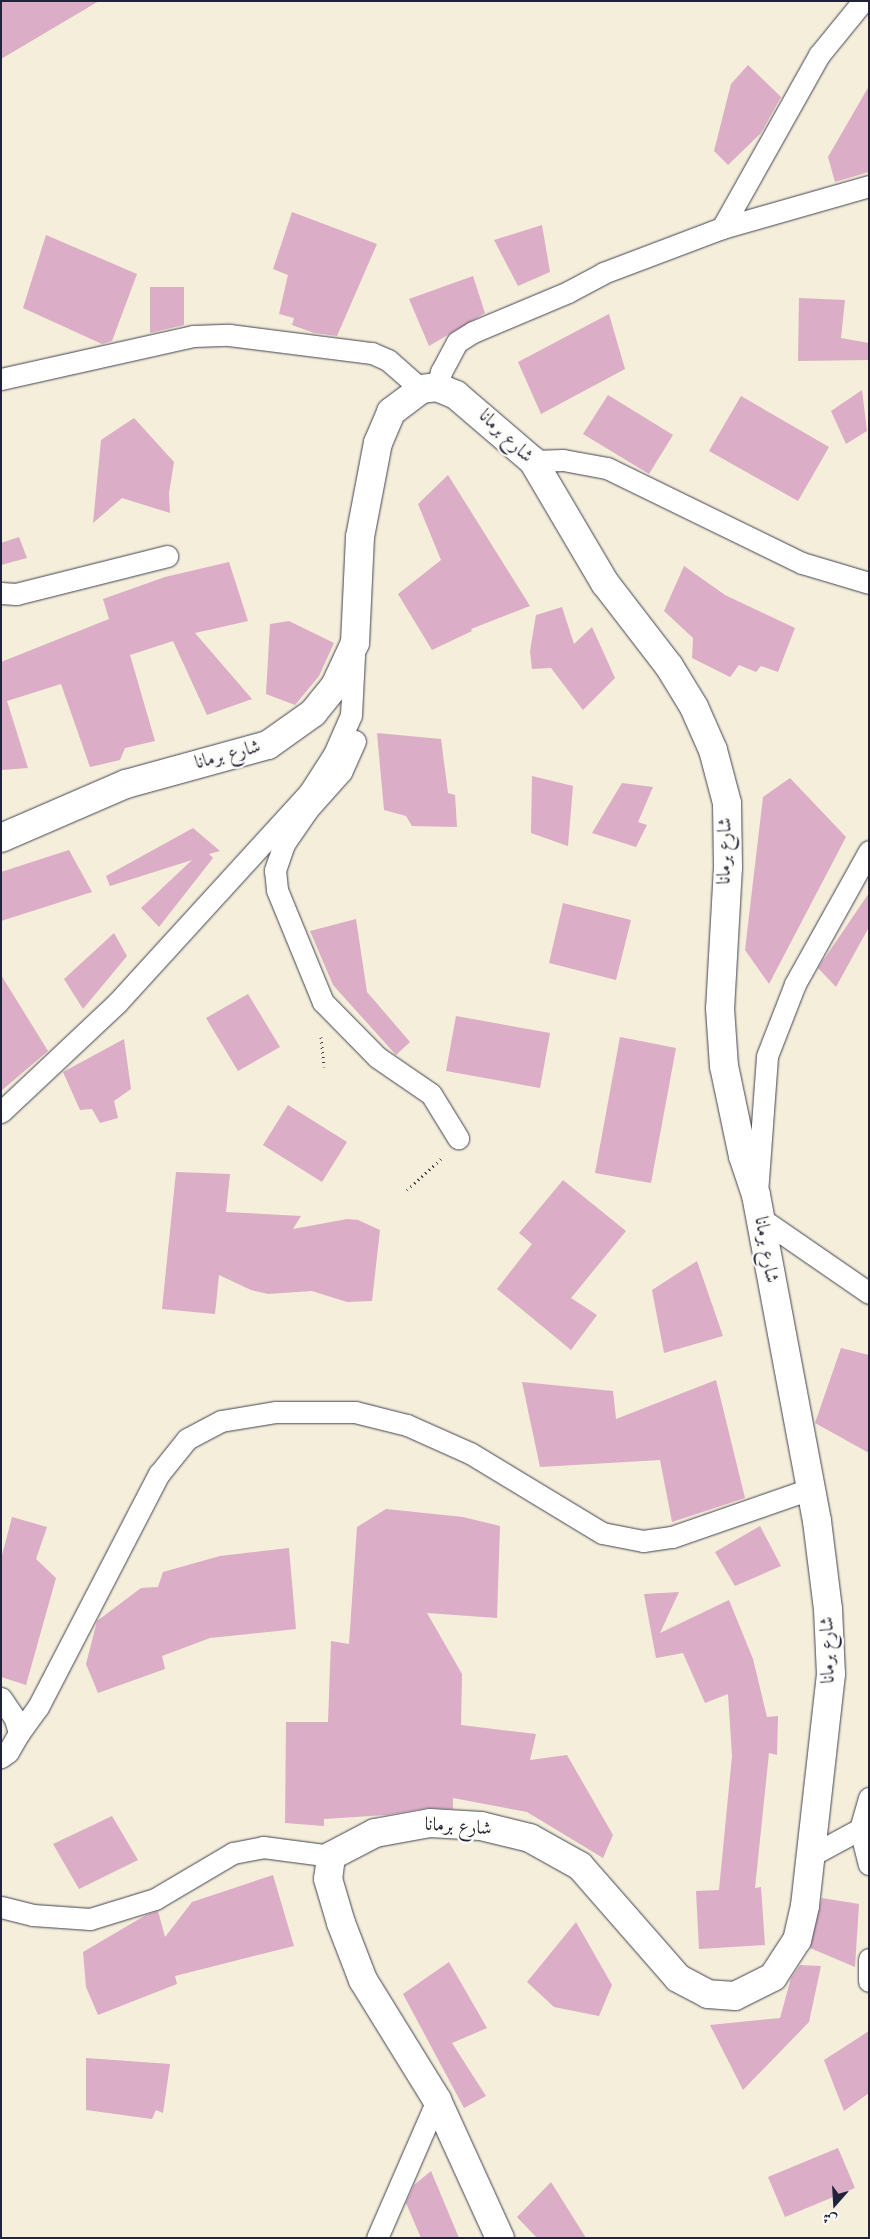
<!DOCTYPE html>
<meta charset="utf-8">
<style>
body{margin:0}
#map{position:relative;width:870px;height:2239px;overflow:hidden;background:#f4eeda;font-family:"Old Standard TT",Amiri,serif}
div>[style]{position:absolute}
[style*='--x']{left:calc(var(--x)*1px);top:calc(var(--y)*1px);width:calc(var(--w)*1px);rotate:calc(var(--a)*1deg)}
.building>*{inset:0;background:#dcadc6}
.path>*{height:3px;margin-top:-1.5px;transform-origin:0;background:repeating-linear-gradient(90deg,#424153 0 1px,transparent 0 5px)}
.roads{filter:drop-shadow(0 0 1px #424153) drop-shadow(0 0 1px #424153)}
.minor>*{height:21px;margin:-10.5px;padding:0 10.5px;transform-origin:10.5px;border-radius:10.5px;background:#fff}
.tertiary>*{height:28px;margin:-14px;padding:0 14px;transform-origin:14px;border-radius:14px;background:#fff}
span{translate:-50% -50%;white-space:nowrap;text-align:center;line-height:1.15;-webkit-text-stroke:4.5px #fdfcf7;paint-order:stroke}
.street-label{font-size:19px;color:#22223b}
.frame{position:absolute;inset:0;border:2px solid #22223b;pointer-events:none}
.north{position:absolute;left:810px;top:2179px;width:50px;height:50px;-webkit-text-stroke:4px #fdfcf7;paint-order:stroke;rotate:199deg;font-size:14px;font-weight:700;line-height:20px;text-align:center;color:#22223b}
.north::after{content:'';display:block;margin:auto;width:18px;height:22px;background:#22223b;clip-path:polygon(50% 0,100% 100%,50% 72%,0 100%)}
</style>
<div id="map">
<div class="building">
<div style="clip-path:polygon(1px 1px,99px 1px,1px 59px)"></div>
<div style="clip-path:polygon(748px 65px,781px 97px,761px 133px,728px 165px,714px 151px,731px 84px)"></div>
<div style="clip-path:polygon(869px 86px,869px 172px,835px 182px,828px 157px)"></div>
<div style="clip-path:polygon(292px 212px,377px 244px,337px 336px,314px 333px,292px 325px,294px 318px,279px 314px,288px 275px,273px 269px)"></div>
<div style="clip-path:polygon(542px 225px,550px 272px,518px 286px,494px 240px)"></div>
<div style="clip-path:polygon(46px 235px,137px 274px,112px 341px,102px 344px,23px 308px)"></div>
<div style="clip-path:polygon(473px 276px,485px 313px,429px 346px,409px 299px)"></div>
<div style="clip-path:polygon(150px 287px,184px 287px,184px 325px,150px 333px)"></div>
<div style="clip-path:polygon(799px 298px,845px 300px,841px 338px,869px 343px,869px 360px,798px 361px)"></div>
<div style="clip-path:polygon(609px 314px,625px 369px,541px 414px,518px 362px)"></div>
<div style="clip-path:polygon(862px 390px,867px 431px,846px 444px,831px 411px)"></div>
<div style="clip-path:polygon(608px 395px,673px 435px,649px 474px,583px 434px)"></div>
<div style="clip-path:polygon(741px 396px,829px 447px,798px 501px,709px 451px)"></div>
<div style="clip-path:polygon(134px 418px,174px 462px,169px 493px,170px 513px,122px 498px,93px 523px,101px 440px)"></div>
<div style="clip-path:polygon(448px 475px,530px 606px,471px 629px,472px 631px,432px 650px,398px 594px,441px 560px,418px 504px)"></div>
<div style="clip-path:polygon(19px 537px,27px 558px,1px 565px,1px 543px)"></div>
<div style="clip-path:polygon(229px 562px,248px 621px,195px 633px,252px 699px,207px 715px,173px 641px,130px 655px,155px 741px,125px 748px,120px 760px,90px 767px,61px 684px,7px 701px,28px 768px,1px 770px,1px 662px,109px 619px,103px 599px,165px 577px)"></div>
<div style="clip-path:polygon(684px 566px,725px 595px,795px 628px,778px 672px,761px 666px,756px 672px,739px 665px,730px 677px,692px 658px,693px 638px,664px 611px)"></div>
<div style="clip-path:polygon(562px 607px,574px 644px,592px 627px,615px 678px,583px 710px,551px 668px,532px 669px,530px 651px,536px 615px)"></div>
<div style="clip-path:polygon(289px 621px,334px 643px,319px 676px,295px 705px,266px 694px,270px 624px)"></div>
<div style="clip-path:polygon(377px 733px,441px 739px,448px 793px,455px 795px,457px 827px,412px 826px,406px 816px,384px 810px)"></div>
<div style="clip-path:polygon(532px 776px,573px 786px,568px 846px,531px 833px)"></div>
<div style="clip-path:polygon(790px 778px,846px 837px,769px 984px,745px 950px,763px 797px)"></div>
<div style="clip-path:polygon(622px 783px,653px 787px,638px 822px,647px 825px,636px 847px,592px 833px)"></div>
<div style="clip-path:polygon(193px 828px,220px 851px,209px 854px,213px 858px,159px 927px,141px 908px,192px 860px,110px 886px,106px 876px)"></div>
<div style="clip-path:polygon(69px 850px,92px 892px,1px 921px,1px 872px)"></div>
<div style="clip-path:polygon(869px 893px,869px 927px,836px 987px,818px 968px)"></div>
<div style="clip-path:polygon(563px 903px,631px 920px,616px 980px,549px 963px)"></div>
<div style="clip-path:polygon(356px 919px,367px 992px,410px 1042px,396px 1055px,333px 985px,310px 931px)"></div>
<div style="clip-path:polygon(114px 933px,127px 956px,83px 1009px,64px 979px)"></div>
<div style="clip-path:polygon(1px 975px,48px 1051px,1px 1091px)"></div>
<div style="clip-path:polygon(248px 994px,280px 1047px,238px 1071px,206px 1018px)"></div>
<div style="clip-path:polygon(456px 1016px,550px 1033px,540px 1088px,446px 1071px)"></div>
<div style="clip-path:polygon(620px 1037px,676px 1048px,651px 1183px,595px 1173px)"></div>
<div style="clip-path:polygon(124px 1039px,131px 1089px,114px 1101px,118px 1118px,100px 1123px,92px 1109px,80px 1110px,63px 1072px)"></div>
<div style="clip-path:polygon(288px 1105px,347px 1142px,322px 1182px,263px 1145px)"></div>
<div style="clip-path:polygon(176px 1172px,230px 1174px,226px 1212px,301px 1216px,293px 1229px,347px 1219px,358px 1220px,380px 1230px,372px 1301px,347px 1302px,312px 1291px,268px 1294px,251px 1290px,219px 1275px,215px 1314px,162px 1309px)"></div>
<div style="clip-path:polygon(563px 1180px,626px 1231px,571px 1298px,597px 1315px,571px 1350px,497px 1289px,532px 1244px,519px 1233px)"></div>
<div style="clip-path:polygon(697px 1261px,723px 1336px,664px 1353px,652px 1290px)"></div>
<div style="clip-path:polygon(841px 1348px,869px 1355px,869px 1453px,815px 1423px)"></div>
<div style="clip-path:polygon(716px 1380px,745px 1498px,672px 1522px,660px 1460px,540px 1467px,522px 1382px,613px 1391px,616px 1419px)"></div>
<div style="clip-path:polygon(386px 1509px,463px 1517px,500px 1526px,497px 1618px,427px 1613px,462px 1674px,461px 1725px,536px 1734px,530px 1760px,567px 1755px,613px 1835px,603px 1858px,527px 1812px,453px 1798px,453px 1809px,427px 1808px,386px 1815px,324px 1819px,324px 1826px,285px 1823px,286px 1722px,328px 1722px,331px 1641px,349px 1644px,357px 1527px)"></div>
<div style="clip-path:polygon(12px 1517px,47px 1527px,36px 1559px,56px 1578px,26px 1685px,1px 1677px,1px 1559px)"></div>
<div style="clip-path:polygon(760px 1526px,781px 1566px,735px 1586px,715px 1552px)"></div>
<div style="clip-path:polygon(289px 1548px,296px 1629px,210px 1638px,162px 1656px,165px 1669px,98px 1693px,86px 1664px,97px 1621px,141px 1588px,158px 1587px,163px 1572px,220px 1556px)"></div>
<div style="clip-path:polygon(679px 1592px,660px 1633px,729px 1600px,753px 1659px,767px 1717px,778px 1716px,777px 1755px,769px 1753px,755px 1888px,761px 1887px,765px 1945px,699px 1949px,696px 1891px,719px 1890px,732px 1756px,728px 1694px,705px 1703px,683px 1653px,656px 1658px,644px 1594px)"></div>
<div style="clip-path:polygon(112px 1816px,138px 1860px,79px 1889px,53px 1844px)"></div>
<div style="clip-path:polygon(273px 1875px,294px 1946px,175px 1976px,177px 1984px,98px 2015px,86px 1987px,83px 1952px,146px 1915px,158px 1911px,165px 1937px,192px 1902px)"></div>
<div style="clip-path:polygon(822px 1898px,859px 1904px,855px 1967px,810px 1948px)"></div>
<div style="clip-path:polygon(576px 1922px,612px 1985px,599px 2016px,554px 2007px,527px 1982px)"></div>
<div style="clip-path:polygon(449px 1962px,487px 2028px,452px 2043px,486px 2096px,464px 2108px,403px 1994px)"></div>
<div style="clip-path:polygon(800px 1965px,821px 1966px,809px 2022px,743px 2090px,710px 2025px,780px 2018px,791px 1978px)"></div>
<div style="clip-path:polygon(869px 2031px,869px 2093px,844px 2111px,824px 2060px)"></div>
<div style="clip-path:polygon(86px 2058px,170px 2064px,163px 2113px,156px 2110px,152px 2119px,86px 2110px)"></div>
<div style="clip-path:polygon(838px 2148px,855px 2188px,785px 2217px,768px 2177px)"></div>
<div style="clip-path:polygon(431px 2171px,459px 2238px,421px 2238px,406px 2203px,414px 2185px)"></div>
<div style="clip-path:polygon(551px 2182px,586px 2238px,537px 2238px,517px 2217px)"></div>
</div>
<div class="path">
<div style="--x:321;--y:1037;--w:30;--a:84"></div>
<div style="--x:407;--y:1190;--w:50;--a:-42.6"></div>
</div>
<div class="roads">
<div class="minor">
<div style="--x:722;--y:228;--w:198;--a:-60.7"></div>
<div style="--x:819;--y:55;--w:70;--a:-50.8"></div>
<div style="--x:1;--y:379;--w:197;--a:-12.6"></div>
<div style="--x:193;--y:336;--w:36;--a:-2"></div>
<div style="--x:229;--y:335;--w:144;--a:7.2"></div>
<div style="--x:372;--y:353;--w:17;--a:24"></div>
<div style="--x:388;--y:360;--w:44;--a:41.3"></div>
<div style="--x:437;--y:387;--w:16;--a:-75"></div>
<div style="--x:441;--y:372;--w:34;--a:-62"></div>
<div style="--x:457;--y:342;--w:19;--a:-32"></div>
<div style="--x:473;--y:332;--w:103;--a:-22.8"></div>
<div style="--x:568;--y:292;--w:40;--a:-28"></div>
<div style="--x:603;--y:273;--w:127;--a:-20.7"></div>
<div style="--x:722;--y:228;--w:153;--a:-15.9"></div>
<div style="--x:533;--y:461;--w:30;--a:-2"></div>
<div style="--x:563;--y:460;--w:45;--a:10.3"></div>
<div style="--x:607;--y:468;--w:217;--a:26"></div>
<div style="--x:802;--y:563;--w:70;--a:16.6"></div>
<div style="--x:1;--y:593;--w:15;--a:4"></div>
<div style="--x:16;--y:594;--w:156;--a:-14.1"></div>
<div style="--x:355;--y:741;--w:34;--a:114"></div>
<div style="--x:341;--y:772;--w:50;--a:131.7"></div>
<div style="--x:308;--y:809;--w:42;--a:124.4"></div>
<div style="--x:284;--y:844;--w:28;--a:109"></div>
<div style="--x:275;--y:870;--w:20;--a:84"></div>
<div style="--x:277;--y:890;--w:121;--a:67.7"></div>
<div style="--x:323;--y:1002;--w:77;--a:45.5"></div>
<div style="--x:377;--y:1057;--w:65;--a:34.4"></div>
<div style="--x:431;--y:1094;--w:52;--a:58.5"></div>
<div style="--x:1;--y:1112;--w:159;--a:-43.2"></div>
<div style="--x:117;--y:1003;--w:285;--a:-47.6"></div>
<div style="--x:309;--y:793;--w:46;--a:-57.3"></div>
<div style="--x:334;--y:754;--w:43;--a:-66.4"></div>
<div style="--x:351;--y:715;--w:60;--a:-87.1"></div>
<div style="--x:757;--y:1193;--w:137;--a:-85.8"></div>
<div style="--x:767;--y:1056;--w:77;--a:-68.7"></div>
<div style="--x:795;--y:984;--w:152;--a:-60.9"></div>
<div style="--x:759;--y:1217;--w:134;--a:34.6"></div>
<div style="--x:1;--y:1698;--w:25;--a:56"></div>
<div style="--x:15;--y:1719;--w:15;--a:74"></div>
<div style="--x:19;--y:1733;--w:22;--a:120"></div>
<div style="--x:8;--y:1752;--w:9;--a:144"></div>
<div style="--x:19;--y:1733;--w:32;--a:-54"></div>
<div style="--x:38;--y:1707;--w:263;--a:-62.6"></div>
<div style="--x:159;--y:1474;--w:45;--a:-51.3"></div>
<div style="--x:187;--y:1439;--w:38;--a:-28"></div>
<div style="--x:221;--y:1421;--w:56;--a:-9.3"></div>
<div style="--x:276;--y:1412;--w:79;--a:0"></div>
<div style="--x:355;--y:1412;--w:54;--a:14"></div>
<div style="--x:407;--y:1425;--w:69;--a:24"></div>
<div style="--x:470;--y:1453;--w:154;--a:31.2"></div>
<div style="--x:602;--y:1533;--w:42;--a:11"></div>
<div style="--x:643;--y:1541;--w:29;--a:-8"></div>
<div style="--x:672;--y:1537;--w:146;--a:-19.2"></div>
<div style="--x:869;--y:1798;--w:32;--a:106"></div>
<div style="--x:860;--y:1829;--w:36;--a:76"></div>
<div style="--x:810;--y:1856;--w:57;--a:-28.4"></div>
<div style="--x:1;--y:1907;--w:33;--a:14"></div>
<div style="--x:33;--y:1915;--w:57;--a:4"></div>
<div style="--x:90;--y:1919;--w:68;--a:-17.1"></div>
<div style="--x:155;--y:1899;--w:91;--a:-30.5"></div>
<div style="--x:233;--y:1853;--w:31;--a:-11"></div>
<div style="--x:263;--y:1847;--w:69;--a:7.5"></div>
<div style="--x:869;--y:1959;--w:22;--a:90"></div>
<div style="--x:377;--y:2238;--w:150;--a:-66.5"></div>
</div>
<div class="tertiary">
<div style="--x:1;--y:838;--w:136;--a:-23.4"></div>
<div style="--x:126;--y:784;--w:147;--a:-15.4"></div>
<div style="--x:268;--y:745;--w:55;--a:-35.4"></div>
<div style="--x:313;--y:713;--w:35;--a:-51"></div>
<div style="--x:335;--y:686;--w:47;--a:-65.1"></div>
<div style="--x:355;--y:643;--w:106;--a:-87.3"></div>
<div style="--x:360;--y:537;--w:96;--a:-79.2"></div>
<div style="--x:378;--y:443;--w:34;--a:-67"></div>
<div style="--x:391;--y:412;--w:38;--a:-37"></div>
<div style="--x:421;--y:389;--w:16;--a:-7"></div>
<div style="--x:437;--y:387;--w:21;--a:23"></div>
<div style="--x:456;--y:395;--w:101;--a:40.6"></div>
<div style="--x:533;--y:461;--w:142;--a:59.5"></div>
<div style="--x:605;--y:583;--w:105;--a:52.4"></div>
<div style="--x:669;--y:666;--w:48;--a:58.6"></div>
<div style="--x:694;--y:707;--w:47;--a:66.2"></div>
<div style="--x:713;--y:750;--w:55;--a:75.2"></div>
<div style="--x:727;--y:803;--w:64;--a:89.1"></div>
<div style="--x:728;--y:867;--w:141;--a:93.2"></div>
<div style="--x:720;--y:1008;--w:58;--a:86.1"></div>
<div style="--x:724;--y:1066;--w:92;--a:78.1"></div>
<div style="--x:743;--y:1156;--w:41;--a:71.6"></div>
<div style="--x:756;--y:1195;--w:332;--a:79.4"></div>
<div style="--x:817;--y:1521;--w:89;--a:82.9"></div>
<div style="--x:828;--y:1609;--w:65;--a:87.4"></div>
<div style="--x:831;--y:1674;--w:233;--a:96.4"></div>
<div style="--x:805;--y:1906;--w:35;--a:103"></div>
<div style="--x:797;--y:1940;--w:44;--a:123"></div>
<div style="--x:773;--y:1977;--w:42;--a:153.4"></div>
<div style="--x:735;--y:1996;--w:27;--a:-176"></div>
<div style="--x:708;--y:1994;--w:34;--a:-152"></div>
<div style="--x:678;--y:1978;--w:149;--a:-131.2"></div>
<div style="--x:580;--y:1866;--w:57;--a:-150.8"></div>
<div style="--x:530;--y:1838;--w:50;--a:-166.2"></div>
<div style="--x:481;--y:1826;--w:51;--a:-176.6"></div>
<div style="--x:430;--y:1823;--w:56;--a:169.7"></div>
<div style="--x:375;--y:1833;--w:50;--a:152.4"></div>
<div style="--x:331;--y:1856;--w:23;--a:97"></div>
<div style="--x:328;--y:1879;--w:46;--a:73.5"></div>
<div style="--x:341;--y:1923;--w:61;--a:68.9"></div>
<div style="--x:363;--y:1980;--w:141;--a:58.3"></div>
<div style="--x:437;--y:2100;--w:152;--a:65.5"></div>
</div>
</div>
<div class="street-label">
<span style="left:505px;top:437px;rotate:44deg">شارع برمانا</span>
<span style="left:228px;top:756px;rotate:-15deg">شارع برمانا</span>
<span style="left:726px;top:851px;rotate:-89deg">شارع برمانا</span>
<span style="left:765px;top:1250px;rotate:80deg">شارع برمانا</span>
<span style="left:829px;top:1650px;rotate:-91deg">شارع برمانا</span>
<span style="left:458px;top:1828px;rotate:4deg">شارع برمانا</span>
</div>
<div class="frame"></div>
<div class="north">ش</div>
</div>
